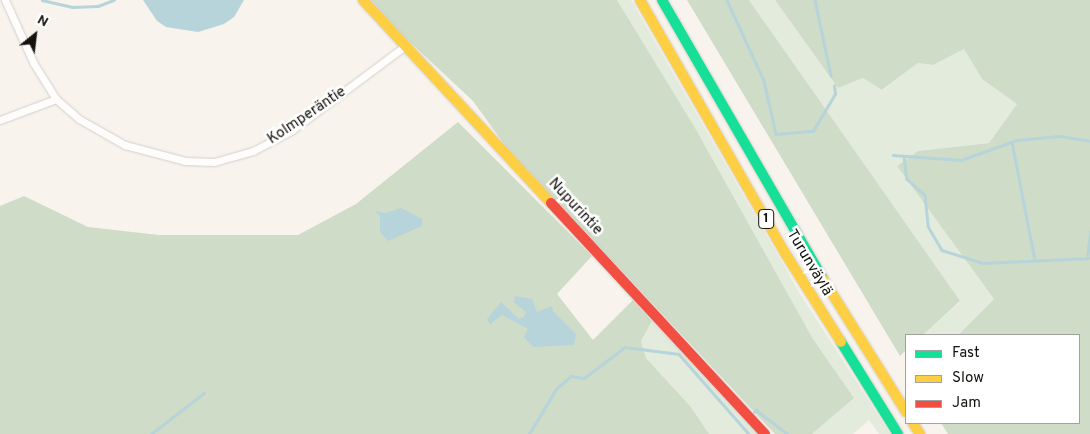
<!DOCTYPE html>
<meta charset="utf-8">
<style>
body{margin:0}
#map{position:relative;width:1090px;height:434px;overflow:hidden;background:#f8f4ed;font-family:Overpass,sans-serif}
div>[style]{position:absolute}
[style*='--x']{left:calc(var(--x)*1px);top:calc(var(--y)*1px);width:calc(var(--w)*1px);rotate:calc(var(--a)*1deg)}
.green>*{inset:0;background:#e3ebdc}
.forest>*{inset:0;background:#cfdcc8}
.water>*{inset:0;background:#b6d4d9}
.stream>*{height:2.5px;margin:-1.25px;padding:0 1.25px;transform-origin:1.25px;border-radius:1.25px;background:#b6d4d9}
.roads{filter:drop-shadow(0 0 1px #d3cfca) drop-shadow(0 0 1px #d3cfca)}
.street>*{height:7px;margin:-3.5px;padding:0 3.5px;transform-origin:3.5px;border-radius:3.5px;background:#fefdfc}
.fast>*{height:10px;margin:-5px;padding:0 5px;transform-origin:5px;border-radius:5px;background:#16e098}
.slow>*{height:10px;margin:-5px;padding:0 5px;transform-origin:5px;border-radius:5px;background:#ffcf43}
.jam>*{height:10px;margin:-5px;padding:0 5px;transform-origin:5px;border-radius:5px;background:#f24e42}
span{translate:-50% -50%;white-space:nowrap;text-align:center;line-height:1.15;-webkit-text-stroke:5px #fff;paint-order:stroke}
.shield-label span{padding:1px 4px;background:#fff;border:1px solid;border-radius:4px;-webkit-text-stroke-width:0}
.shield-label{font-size:14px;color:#15130e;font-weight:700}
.street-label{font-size:15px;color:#15130e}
.legend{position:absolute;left:905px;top:334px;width:175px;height:90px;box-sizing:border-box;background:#fff;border:1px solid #a1a19f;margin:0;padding:6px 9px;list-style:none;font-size:15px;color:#15130e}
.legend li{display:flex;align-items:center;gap:10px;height:25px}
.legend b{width:25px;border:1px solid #a1a19f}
.north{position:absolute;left:10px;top:10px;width:50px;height:50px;-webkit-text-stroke:4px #fff;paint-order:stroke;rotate:29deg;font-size:14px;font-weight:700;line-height:20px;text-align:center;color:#15130e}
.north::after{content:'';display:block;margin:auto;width:18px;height:22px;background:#15130e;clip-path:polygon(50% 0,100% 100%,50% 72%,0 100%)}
</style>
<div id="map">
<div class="green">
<div style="clip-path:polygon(617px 0,631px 0,799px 292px,890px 434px,879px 434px,869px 420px,853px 434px,812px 434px,854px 398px,813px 339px,694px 126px)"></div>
<div style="clip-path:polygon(749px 0,775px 0,838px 88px,863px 78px,883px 90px,918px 63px,933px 65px,964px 49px,982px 79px,1017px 104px,989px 143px,918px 151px,897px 166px,994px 299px,958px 335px,923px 335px,960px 302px)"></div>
<div style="clip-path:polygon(652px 321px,758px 434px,709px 434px,691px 407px,646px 358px,641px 341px)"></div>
</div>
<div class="forest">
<div style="clip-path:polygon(371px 0,617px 0,694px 126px,813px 339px,854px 398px,812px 434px,775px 434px,509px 151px,473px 101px,398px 31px)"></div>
<div style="clip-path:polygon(687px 0,749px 0,960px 301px,923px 335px,906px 335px,906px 350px,900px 356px)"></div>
<div style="clip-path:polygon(775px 0,1090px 0,1090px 434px,948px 434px,941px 423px,1079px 423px,1079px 335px,958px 335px,994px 299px,897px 166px,918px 151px,989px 143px,1017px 104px,982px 79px,964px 49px,933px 65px,918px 63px,882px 90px,863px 78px,838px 88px)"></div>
<div style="clip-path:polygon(458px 122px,592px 256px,557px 294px,593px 340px,633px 300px,652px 321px,641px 341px,646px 358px,691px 407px,709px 434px,0 434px,0 206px,24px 196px,88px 227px,159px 235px,298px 235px,356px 204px)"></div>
</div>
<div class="water">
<div style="clip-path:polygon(143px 0,244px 0,234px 17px,224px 24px,198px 32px,166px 27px,157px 21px)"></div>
<div style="clip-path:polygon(401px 208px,422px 219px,422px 226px,388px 241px,380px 232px,380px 216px,375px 211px,386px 213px)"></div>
<div style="clip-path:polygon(515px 296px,532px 299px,537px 312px,552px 306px,553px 311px,576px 334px,574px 345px,533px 347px,524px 337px,528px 329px,502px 315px,490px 324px,487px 319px,501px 302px,519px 319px,524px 317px,526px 312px,514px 302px)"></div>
</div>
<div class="stream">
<div style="--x:42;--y:0;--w:31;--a:13"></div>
<div style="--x:72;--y:7;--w:26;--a:-2"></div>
<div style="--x:98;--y:6;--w:17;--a:-21"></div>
<div style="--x:727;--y:0;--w:89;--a:65.4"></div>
<div style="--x:764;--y:81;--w:54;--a:77.2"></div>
<div style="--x:776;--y:134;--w:37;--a:-5"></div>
<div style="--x:813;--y:131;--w:43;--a:-59.3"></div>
<div style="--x:835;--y:94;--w:8;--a:-97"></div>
<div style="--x:815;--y:0;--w:77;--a:78"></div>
<div style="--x:1012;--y:142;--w:120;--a:79"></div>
<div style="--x:893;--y:155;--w:68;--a:4.2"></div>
<div style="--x:961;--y:160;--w:59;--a:-19.7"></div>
<div style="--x:1017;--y:140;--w:43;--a:-5.3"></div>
<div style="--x:1060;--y:136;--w:30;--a:9"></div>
<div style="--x:904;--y:156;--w:23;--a:83"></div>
<div style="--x:907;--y:179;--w:24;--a:42"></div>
<div style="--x:925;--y:195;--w:31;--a:84"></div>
<div style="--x:928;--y:226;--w:28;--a:60"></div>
<div style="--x:942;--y:250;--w:43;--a:17.6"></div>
<div style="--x:983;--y:263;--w:107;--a:-2.7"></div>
<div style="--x:1087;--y:258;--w:26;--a:-83"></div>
<div style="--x:754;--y:412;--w:3;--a:-45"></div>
<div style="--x:756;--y:410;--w:40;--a:37"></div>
<div style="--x:151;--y:434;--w:67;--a:-37.7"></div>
<div style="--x:529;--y:434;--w:52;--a:-59"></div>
<div style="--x:556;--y:389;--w:20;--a:-41"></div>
<div style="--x:571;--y:376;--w:13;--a:9"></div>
<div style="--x:584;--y:378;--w:51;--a:-37.1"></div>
<div style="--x:625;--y:347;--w:54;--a:7.4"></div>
<div style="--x:679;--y:354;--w:106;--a:48.8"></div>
</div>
<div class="roads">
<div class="street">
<div style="--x:5;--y:0;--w:70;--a:65.6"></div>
<div style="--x:34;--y:64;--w:41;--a:57.8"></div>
<div style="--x:56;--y:99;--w:30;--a:41"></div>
<div style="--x:79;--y:119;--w:53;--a:29.5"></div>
<div style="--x:125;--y:145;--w:62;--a:14.9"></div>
<div style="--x:185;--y:161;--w:29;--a:2"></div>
<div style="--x:214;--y:162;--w:41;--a:-15.8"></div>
<div style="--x:253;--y:151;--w:43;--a:-27.8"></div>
<div style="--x:291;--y:131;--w:142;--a:-36.7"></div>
<div style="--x:0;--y:120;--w:60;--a:-20.6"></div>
</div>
<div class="fast">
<div style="--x:662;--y:0;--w:322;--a:60"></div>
<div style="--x:841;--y:342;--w:108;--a:58.2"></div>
</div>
<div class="slow">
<div style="--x:363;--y:0;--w:277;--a:47.2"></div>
<div style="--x:640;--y:0;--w:292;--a:60.2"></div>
<div style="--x:785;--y:253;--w:105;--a:57.8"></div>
<div style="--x:823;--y:279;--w:157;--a:58"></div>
<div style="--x:913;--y:423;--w:13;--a:58"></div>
</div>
<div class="jam">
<div style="--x:551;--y:203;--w:315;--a:47.2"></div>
</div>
</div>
<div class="shield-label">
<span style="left:766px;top:219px">1</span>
</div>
<div class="street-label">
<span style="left:307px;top:116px;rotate:-34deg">Kolmperäntie</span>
<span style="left:575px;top:207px;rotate:47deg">Nupurintie</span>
<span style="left:809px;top:263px;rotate:59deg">Turunväylä</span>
</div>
<ul class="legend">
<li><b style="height:6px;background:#16e098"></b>Fast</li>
<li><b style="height:6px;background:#ffcf43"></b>Slow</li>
<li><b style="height:6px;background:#f24e42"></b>Jam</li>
</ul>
<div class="north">N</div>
</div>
